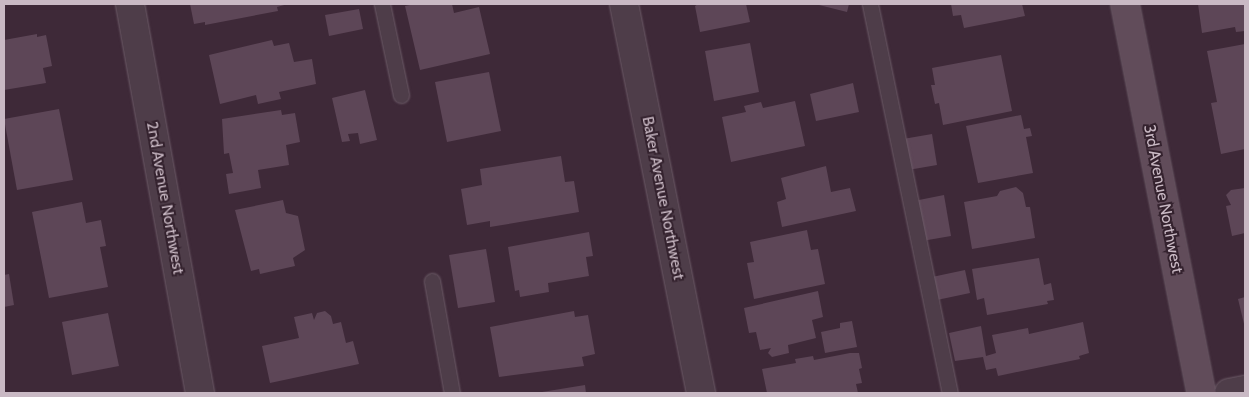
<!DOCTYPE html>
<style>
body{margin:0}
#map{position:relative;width:1249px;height:397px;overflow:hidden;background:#3e2938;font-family:Cabin,sans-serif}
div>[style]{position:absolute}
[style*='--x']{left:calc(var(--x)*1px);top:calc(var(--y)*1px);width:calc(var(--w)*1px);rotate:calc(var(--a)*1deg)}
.building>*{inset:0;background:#5d4657}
.roads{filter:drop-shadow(0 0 1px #6c5b67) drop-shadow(0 0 1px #6c5b67)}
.lane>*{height:15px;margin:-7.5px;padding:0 7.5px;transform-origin:7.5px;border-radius:7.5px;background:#4e3d49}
.street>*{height:28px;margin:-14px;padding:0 14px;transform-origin:14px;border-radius:14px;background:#4e3d49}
.secondary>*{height:28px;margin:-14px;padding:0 14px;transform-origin:14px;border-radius:14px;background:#614c5a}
span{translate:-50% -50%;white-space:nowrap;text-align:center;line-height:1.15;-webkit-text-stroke:4px #34222e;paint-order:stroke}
.street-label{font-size:16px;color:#c9b9c4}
.frame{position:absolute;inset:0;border:5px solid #c9b9c4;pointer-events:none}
</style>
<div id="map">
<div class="building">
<div style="clip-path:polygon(190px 4px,288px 4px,277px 7px,278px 11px,205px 25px,205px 22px,194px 24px)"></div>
<div style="clip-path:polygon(415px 4px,452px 4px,454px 13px,479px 7px,490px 54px,420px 70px,405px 6px)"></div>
<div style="clip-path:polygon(698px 4px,746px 4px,750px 22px,700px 32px,695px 6px)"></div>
<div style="clip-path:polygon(815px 4px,849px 4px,847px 12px)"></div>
<div style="clip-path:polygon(951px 4px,1022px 4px,1025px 16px,964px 28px,961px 15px,953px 16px)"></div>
<div style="clip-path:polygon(1198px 4px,1245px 4px,1245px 31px,1236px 32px,1235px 27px,1202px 33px)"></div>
<div style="clip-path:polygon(359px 9px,363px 29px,329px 36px,325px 15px)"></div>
<div style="clip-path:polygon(37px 34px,37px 37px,46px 35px,52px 66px,43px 68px,46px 83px,4px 90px,4px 40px)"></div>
<div style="clip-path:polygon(272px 40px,274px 46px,289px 43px,294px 62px,312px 59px,316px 84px,279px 92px,281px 99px,258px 104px,256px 95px,220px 104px,209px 55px)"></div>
<div style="clip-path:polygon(750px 43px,759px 92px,714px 101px,705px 51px)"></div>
<div style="clip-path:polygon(1245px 44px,1245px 149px,1221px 154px,1211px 103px,1217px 102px,1207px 51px)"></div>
<div style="clip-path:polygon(1001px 55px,1012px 111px,943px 125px,939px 103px,935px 104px,931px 85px,935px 85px,932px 68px)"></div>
<div style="clip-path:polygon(489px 72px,501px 131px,447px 142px,435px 82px)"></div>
<div style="clip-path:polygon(853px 83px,859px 112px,816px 121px,810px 94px)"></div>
<div style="clip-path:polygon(365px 90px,377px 140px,360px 144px,358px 133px,348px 134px,350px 141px,342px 142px,332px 98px)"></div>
<div style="clip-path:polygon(795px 101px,805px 146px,731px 162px,722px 117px,746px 112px,744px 106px,761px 102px,763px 108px)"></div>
<div style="clip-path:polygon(59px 109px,73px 180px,17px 190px,4px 119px)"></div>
<div style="clip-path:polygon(281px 110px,282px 115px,295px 113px,300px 142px,286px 145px,289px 165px,258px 170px,261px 188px,229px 194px,226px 174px,233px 173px,229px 153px,224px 154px,222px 119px)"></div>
<div style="clip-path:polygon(1021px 115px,1024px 129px,1030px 128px,1032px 136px,1026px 137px,1033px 173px,978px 183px,966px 126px)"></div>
<div style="clip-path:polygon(932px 134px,937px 165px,908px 170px,903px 139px)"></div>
<div style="clip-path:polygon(561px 156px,565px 182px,574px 181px,579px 212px,490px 227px,490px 221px,467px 225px,461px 189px,482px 185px,480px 169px)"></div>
<div style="clip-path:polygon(826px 166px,831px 192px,850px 188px,856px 211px,782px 227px,777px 202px,786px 199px,781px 178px)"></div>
<div style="clip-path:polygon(1016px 187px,1023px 193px,1026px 207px,1030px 207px,1035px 238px,972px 249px,964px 202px,997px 196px,1000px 191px)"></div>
<div style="clip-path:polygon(1245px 188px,1245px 233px,1232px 236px,1226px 206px,1231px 205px,1226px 195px,1231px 190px)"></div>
<div style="clip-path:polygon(944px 195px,951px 236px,922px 241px,914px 201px)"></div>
<div style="clip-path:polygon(283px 200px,286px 213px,298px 216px,305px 250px,293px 258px,295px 266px,260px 274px,259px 269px,251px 271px,235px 210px)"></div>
<div style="clip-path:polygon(82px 202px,86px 223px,101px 220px,106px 246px,100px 247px,108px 287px,49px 298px,32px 212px)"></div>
<div style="clip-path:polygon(807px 230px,811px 250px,818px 249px,825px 284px,754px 299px,747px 263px,754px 262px,750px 242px)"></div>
<div style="clip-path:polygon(589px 232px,593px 256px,586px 257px,589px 276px,548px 283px,549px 292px,520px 297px,519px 290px,515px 291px,508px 247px)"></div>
<div style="clip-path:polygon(486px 249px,495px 302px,458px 308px,449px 255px)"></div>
<div style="clip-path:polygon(1039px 258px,1044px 285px,1051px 283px,1054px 300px,1047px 301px,1048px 304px,987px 315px,984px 298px,977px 300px,972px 269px)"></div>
<div style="clip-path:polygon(965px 270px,970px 293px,937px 300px,932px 277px)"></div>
<div style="clip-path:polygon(9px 274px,14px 305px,4px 307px,4px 275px)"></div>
<div style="clip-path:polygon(818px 291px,823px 317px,812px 320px,816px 338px,788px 345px,789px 353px,772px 357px,768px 353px,771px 348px,760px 350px,756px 332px,749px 333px,744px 308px)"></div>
<div style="clip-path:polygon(1245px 297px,1245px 328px,1238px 299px)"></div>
<div style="clip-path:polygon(325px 311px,331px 316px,333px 324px,341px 322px,346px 343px,353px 341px,359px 364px,270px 383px,262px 346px,299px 338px,294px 317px,312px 313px,314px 320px,317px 313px)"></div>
<div style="clip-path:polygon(574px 311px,575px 317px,588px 315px,595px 354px,582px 357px,584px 366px,499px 377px,490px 327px)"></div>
<div style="clip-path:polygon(108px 313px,119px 366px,72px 375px,62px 322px)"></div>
<div style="clip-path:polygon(852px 321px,857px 347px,825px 353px,821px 332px,840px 328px,840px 323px)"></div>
<div style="clip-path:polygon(1083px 322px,1089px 353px,1079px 356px,1080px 359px,998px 376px,996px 368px,986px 370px,983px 357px,955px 361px,949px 333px,981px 326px,986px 356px,996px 353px,992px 335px,1028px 328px,1029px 334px)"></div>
<div style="clip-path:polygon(850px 353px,859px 353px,862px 368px,859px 369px,862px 383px,856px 384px,858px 393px,767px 393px,762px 369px,796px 363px,795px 359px,813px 356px,814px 360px)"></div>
<div style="clip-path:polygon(585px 385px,586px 393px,542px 393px,542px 392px)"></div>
</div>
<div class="roads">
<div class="lane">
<div style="--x:382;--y:4;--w:93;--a:78.2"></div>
<div style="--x:870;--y:4;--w:397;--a:78.4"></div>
<div style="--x:432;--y:281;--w:114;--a:79.9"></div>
</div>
<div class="street">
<div style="--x:130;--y:4;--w:395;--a:79.8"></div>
<div style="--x:624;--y:4;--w:397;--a:78.8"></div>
<div style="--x:1229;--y:393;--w:16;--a:-11"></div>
</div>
<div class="secondary">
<div style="--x:1125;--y:4;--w:396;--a:78.9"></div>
</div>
</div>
<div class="street-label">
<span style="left:165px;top:198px;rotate:80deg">2nd Avenue Northwest</span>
<span style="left:663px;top:198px;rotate:79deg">Baker Avenue Northwest</span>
<span style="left:1163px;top:199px;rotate:79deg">3rd Avenue Northwest</span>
</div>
<div class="frame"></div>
</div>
